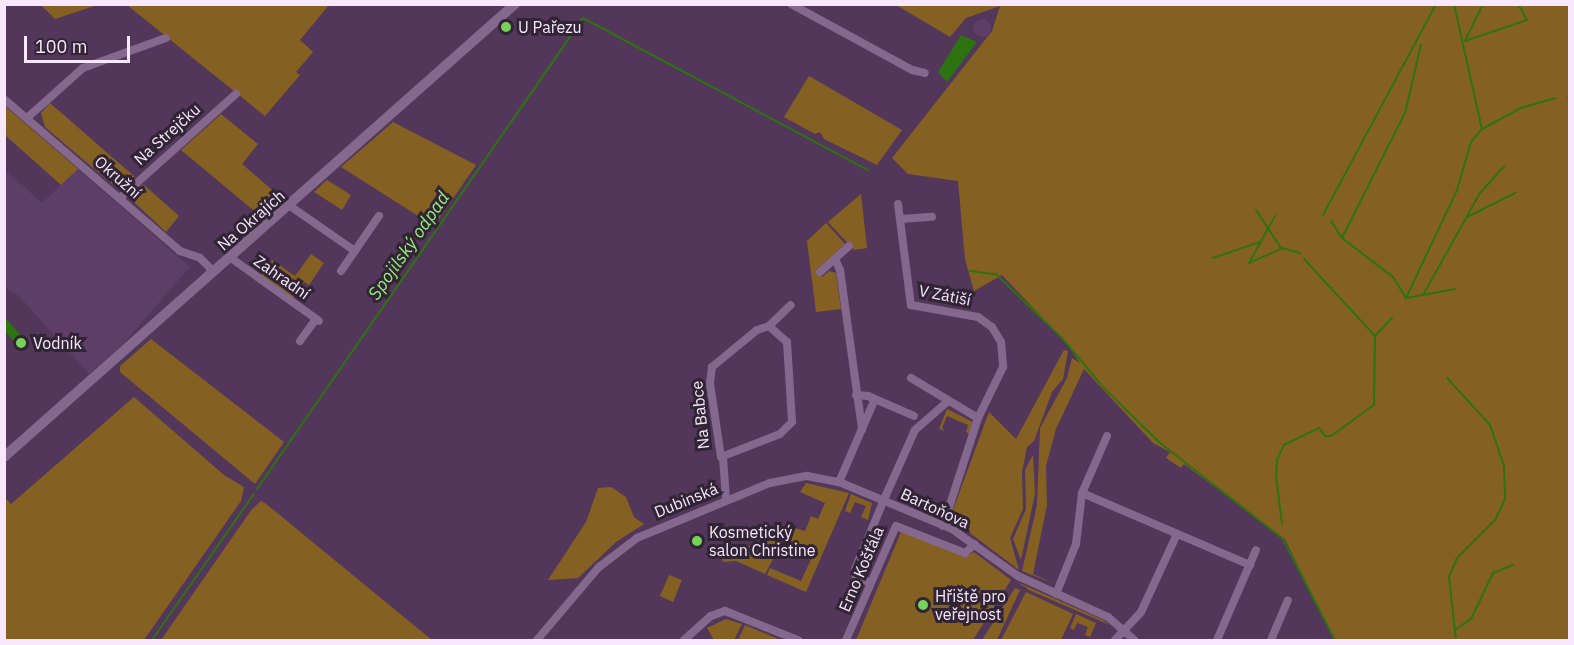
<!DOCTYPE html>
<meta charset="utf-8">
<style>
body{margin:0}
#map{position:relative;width:1574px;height:645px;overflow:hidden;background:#52375a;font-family:"IBM Plex Sans",sans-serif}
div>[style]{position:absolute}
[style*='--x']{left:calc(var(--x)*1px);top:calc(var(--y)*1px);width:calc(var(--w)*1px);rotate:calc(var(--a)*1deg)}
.built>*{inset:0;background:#5e3e67}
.round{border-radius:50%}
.green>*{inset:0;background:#846122}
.water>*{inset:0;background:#2d730f}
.stream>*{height:2px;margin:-1px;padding:0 1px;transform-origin:1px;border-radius:1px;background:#2d730f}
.minor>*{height:8px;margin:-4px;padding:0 4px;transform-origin:4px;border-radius:4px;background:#85688e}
.tertiary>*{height:10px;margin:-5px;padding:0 5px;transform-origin:5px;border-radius:5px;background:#85688e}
.dots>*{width:16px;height:16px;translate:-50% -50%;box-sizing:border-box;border:3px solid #312434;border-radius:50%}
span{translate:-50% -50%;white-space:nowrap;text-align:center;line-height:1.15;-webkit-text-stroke:6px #312434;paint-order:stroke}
.poi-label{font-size:16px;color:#f9e8fd}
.left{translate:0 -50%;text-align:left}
.street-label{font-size:16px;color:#f9e8fd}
.water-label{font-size:18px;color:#97f17b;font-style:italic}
.frame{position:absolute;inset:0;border:6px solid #f9e8fd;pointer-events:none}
.scale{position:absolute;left:24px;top:36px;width:106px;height:27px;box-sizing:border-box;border:3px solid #f9e8fd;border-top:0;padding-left:8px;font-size:18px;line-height:21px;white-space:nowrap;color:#f9e8fd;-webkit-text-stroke:4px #312434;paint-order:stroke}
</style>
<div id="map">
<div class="built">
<div class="round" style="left:973px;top:19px;width:18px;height:18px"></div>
<div style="clip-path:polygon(4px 169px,42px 203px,78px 169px,190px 267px,123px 344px,89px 374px,19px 296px,5px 287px)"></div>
</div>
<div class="green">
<div style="clip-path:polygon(41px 5px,97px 5px,55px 19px)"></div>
<div style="clip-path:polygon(127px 5px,329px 5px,300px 40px,313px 52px,296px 72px,300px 75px,265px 116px)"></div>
<div style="clip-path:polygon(896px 5px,1569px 5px,1569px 640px,1334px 640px,1285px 539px,1184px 464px,1181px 468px,1166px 458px,1170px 452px,1153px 443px,1084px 369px,1056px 429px,1046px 466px,1047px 505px,1033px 574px,1055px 584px,1022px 571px,1037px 505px,1040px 428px,1067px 378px,1072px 358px,1080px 363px,1067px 344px,1002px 275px,974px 291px,965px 259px,958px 181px,908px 174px,892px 158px,992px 31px,1000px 6px,966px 18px,950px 37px)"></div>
<div style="clip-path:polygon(809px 76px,902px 130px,877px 165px,824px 139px,820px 132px,815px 134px,784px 117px)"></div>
<div style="clip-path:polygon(50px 103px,135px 177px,121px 187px,112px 184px,45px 127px,41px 113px)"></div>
<div style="clip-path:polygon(5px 106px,78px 169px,61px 185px,5px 135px)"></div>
<div style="clip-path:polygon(221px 114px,258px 144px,242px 164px,285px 201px,265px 220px,181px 150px)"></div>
<div style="clip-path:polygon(393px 122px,476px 165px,434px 226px,341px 167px)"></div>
<div style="clip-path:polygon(327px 180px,351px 195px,342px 210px,314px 192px)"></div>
<div style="clip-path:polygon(143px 184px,179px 216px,166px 232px,133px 201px,134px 192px)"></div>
<div style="clip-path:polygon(861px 194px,867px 248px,854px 250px,828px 222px)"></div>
<div style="clip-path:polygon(826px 223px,845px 244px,816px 270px,822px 277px,829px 271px,836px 273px,841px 309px,816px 312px,807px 241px)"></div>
<div style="clip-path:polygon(311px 254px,324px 263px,309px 285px,304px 282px,293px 298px,261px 276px,272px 260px,295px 276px)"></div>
<div style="clip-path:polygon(151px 339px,284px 442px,255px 484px,120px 372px,120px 366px)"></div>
<div style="clip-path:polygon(1064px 350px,1068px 351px,1063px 379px,1052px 392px,1034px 441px,1027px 447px,1022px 472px,1023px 509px,1010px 538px,1019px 570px,950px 518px,989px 412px,1016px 439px)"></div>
<div style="clip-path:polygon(134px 397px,224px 475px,244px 487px,241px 501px,144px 640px,5px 640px,5px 498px,11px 504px)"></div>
<div style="clip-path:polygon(947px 409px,973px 422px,969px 434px,966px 432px,968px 425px,947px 416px,942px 428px,945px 431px,939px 429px)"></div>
<div style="clip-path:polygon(1033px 455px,1035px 493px,1021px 560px,1013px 539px,1026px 509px,1025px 470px)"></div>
<div style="clip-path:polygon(806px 483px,849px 493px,806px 592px,767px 575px,770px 568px,801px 581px,813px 555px,785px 537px,765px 574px,736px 561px,723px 562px,720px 552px,723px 556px,795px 528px,805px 531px,811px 516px,818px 519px,825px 503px,800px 492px)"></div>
<div style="clip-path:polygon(611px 487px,626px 497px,634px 517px,644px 524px,616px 542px,578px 578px,548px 580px,586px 522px,598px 488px)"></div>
<div style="clip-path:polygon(851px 494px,872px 503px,868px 520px,861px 517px,866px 506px,855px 502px,850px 513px,845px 511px)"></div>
<div style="clip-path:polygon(261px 501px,265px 503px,432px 640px,161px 640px,252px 509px)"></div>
<div style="clip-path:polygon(901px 532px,967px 556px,974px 552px,1011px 580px,973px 640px,856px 640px)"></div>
<div style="clip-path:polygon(669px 575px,682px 580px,673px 602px,660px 596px)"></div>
<div style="clip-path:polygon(1017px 582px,1103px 620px,1110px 625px,1031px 591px)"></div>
<div style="clip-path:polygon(1015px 588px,1020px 590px,997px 640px,982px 640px)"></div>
<div style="clip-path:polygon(1026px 592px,1073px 614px,1061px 640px,1001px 640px)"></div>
<div style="clip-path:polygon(1076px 614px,1096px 623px,1090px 637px,1085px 635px,1088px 627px,1077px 623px,1074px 630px,1070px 628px)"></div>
<div style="clip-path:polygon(726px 619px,742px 624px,734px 640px,714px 640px,707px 628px)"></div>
<div style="clip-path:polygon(745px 625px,778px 639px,780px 640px,738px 640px)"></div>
</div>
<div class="water">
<div style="clip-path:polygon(961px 35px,977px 42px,947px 82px,938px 72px)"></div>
<div style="clip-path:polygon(6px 319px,27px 342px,19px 348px,5px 331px)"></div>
</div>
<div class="stream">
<div style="--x:1454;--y:4;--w:128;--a:77.4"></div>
<div style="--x:1465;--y:41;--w:65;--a:-18.7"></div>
<div style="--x:1527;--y:20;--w:18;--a:-119"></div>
<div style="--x:1465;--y:41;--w:41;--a:-64.1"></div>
<div style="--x:1568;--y:98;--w:2;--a:-27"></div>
<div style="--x:1256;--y:210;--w:45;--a:56.7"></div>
<div style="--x:1323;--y:215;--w:239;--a:-61.8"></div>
<div style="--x:1467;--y:217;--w:54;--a:-26.6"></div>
<div style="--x:1331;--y:221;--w:20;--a:57"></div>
<div style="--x:1342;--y:238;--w:64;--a:37.4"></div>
<div style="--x:1393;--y:277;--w:25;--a:58"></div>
<div style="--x:1342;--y:238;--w:140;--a:-63.3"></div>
<div style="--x:1405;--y:113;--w:70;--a:-76.8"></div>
<div style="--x:1213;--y:258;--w:50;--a:-18.8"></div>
<div style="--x:1304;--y:259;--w:105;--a:47.3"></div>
<div style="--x:1249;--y:263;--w:36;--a:-24"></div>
<div style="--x:1282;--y:248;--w:19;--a:16"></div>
<div style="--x:1249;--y:263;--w:54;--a:-61"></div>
<div style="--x:970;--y:271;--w:26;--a:7"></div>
<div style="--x:996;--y:274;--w:92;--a:44.1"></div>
<div style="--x:1062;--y:338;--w:65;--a:50"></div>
<div style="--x:1104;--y:388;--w:77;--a:44.5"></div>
<div style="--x:1159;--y:442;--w:157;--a:38"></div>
<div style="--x:1283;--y:539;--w:114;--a:62.8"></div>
<div style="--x:1423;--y:295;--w:117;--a:-60.8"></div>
<div style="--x:1480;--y:193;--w:36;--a:-48"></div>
<div style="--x:1406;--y:298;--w:119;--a:-64.7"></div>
<div style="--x:1457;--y:190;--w:50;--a:-73.7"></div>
<div style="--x:1471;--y:142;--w:17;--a:-50"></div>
<div style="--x:1482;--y:129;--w:44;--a:-28.3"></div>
<div style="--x:1521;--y:108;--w:36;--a:-16"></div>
<div style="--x:1406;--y:298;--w:50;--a:-10.4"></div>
<div style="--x:1447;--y:378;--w:64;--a:47.5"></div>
<div style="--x:1490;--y:425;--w:43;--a:71.1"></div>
<div style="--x:1504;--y:466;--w:33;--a:88"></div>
<div style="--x:1505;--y:499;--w:23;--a:115"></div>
<div style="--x:1495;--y:520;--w:54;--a:135"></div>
<div style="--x:1457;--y:558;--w:21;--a:113"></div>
<div style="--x:1449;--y:577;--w:63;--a:83.7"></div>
<div style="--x:257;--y:489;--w:573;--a:-55.31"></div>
<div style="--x:583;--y:18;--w:323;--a:28.1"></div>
<div style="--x:1282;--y:524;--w:48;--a:-97.1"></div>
<div style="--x:1276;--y:476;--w:16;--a:-86"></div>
<div style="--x:1277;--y:460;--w:17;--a:-65"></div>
<div style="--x:1284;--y:445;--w:39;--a:-26"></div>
<div style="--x:1319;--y:428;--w:10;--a:53"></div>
<div style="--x:1325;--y:436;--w:6;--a:0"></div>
<div style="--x:1331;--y:436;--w:53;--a:-35.8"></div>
<div style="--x:1374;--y:405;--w:69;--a:-89.2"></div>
<div style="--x:1375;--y:336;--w:25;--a:-47"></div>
<div style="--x:1455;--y:630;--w:19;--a:-35"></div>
<div style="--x:1471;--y:619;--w:51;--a:-64.4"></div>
<div style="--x:1493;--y:573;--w:22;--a:-22"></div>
<div style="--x:152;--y:640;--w:178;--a:-55.1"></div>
</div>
<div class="minor">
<div style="--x:791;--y:4;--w:138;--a:28.6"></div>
<div style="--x:912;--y:70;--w:13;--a:13"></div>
<div style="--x:4;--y:99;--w:233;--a:40.8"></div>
<div style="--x:180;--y:251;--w:21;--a:19"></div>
<div style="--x:200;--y:258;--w:20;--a:45"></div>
<div style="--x:27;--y:118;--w:75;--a:-41.8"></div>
<div style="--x:83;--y:68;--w:88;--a:-19.9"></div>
<div style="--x:120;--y:198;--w:156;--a:-41.9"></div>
<div style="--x:898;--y:204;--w:102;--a:82.7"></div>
<div style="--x:911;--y:305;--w:68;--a:10.2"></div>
<div style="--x:978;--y:317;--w:17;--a:36"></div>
<div style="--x:992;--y:327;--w:17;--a:59"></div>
<div style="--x:1001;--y:342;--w:25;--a:85"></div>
<div style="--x:1003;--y:367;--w:57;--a:116.1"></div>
<div style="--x:290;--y:206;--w:79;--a:34.7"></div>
<div style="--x:901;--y:219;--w:31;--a:-4"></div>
<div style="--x:231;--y:258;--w:108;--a:35.6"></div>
<div style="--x:835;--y:259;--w:12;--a:66"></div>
<div style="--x:840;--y:270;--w:161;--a:82.1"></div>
<div style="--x:341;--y:271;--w:67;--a:-55.4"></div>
<div style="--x:820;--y:272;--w:39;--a:-42"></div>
<div style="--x:769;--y:326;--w:24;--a:42"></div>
<div style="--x:787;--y:342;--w:80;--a:86.4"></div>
<div style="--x:792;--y:422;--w:17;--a:135"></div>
<div style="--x:780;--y:434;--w:63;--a:158.7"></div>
<div style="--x:721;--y:457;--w:75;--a:-98.5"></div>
<div style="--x:710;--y:383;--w:16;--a:-83"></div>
<div style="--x:712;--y:367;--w:58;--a:-39.4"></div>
<div style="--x:757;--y:330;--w:13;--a:-18"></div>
<div style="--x:769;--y:326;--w:30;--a:-44"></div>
<div style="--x:300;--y:341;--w:27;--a:-54"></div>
<div style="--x:911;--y:378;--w:78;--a:30.8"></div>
<div style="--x:856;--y:395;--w:12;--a:5"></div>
<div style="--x:868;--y:396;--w:50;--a:23.5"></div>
<div style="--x:1107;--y:436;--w:62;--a:113.7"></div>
<div style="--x:1082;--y:493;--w:183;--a:23.2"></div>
<div style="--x:723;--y:457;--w:43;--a:86"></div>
<div style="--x:839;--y:482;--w:90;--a:-66.6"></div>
<div style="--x:943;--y:526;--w:114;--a:-72"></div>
<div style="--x:870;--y:583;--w:16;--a:-153"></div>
<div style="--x:856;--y:576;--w:7;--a:-98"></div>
<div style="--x:855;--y:569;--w:80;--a:-67.3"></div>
<div style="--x:886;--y:495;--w:71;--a:-66"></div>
<div style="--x:915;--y:430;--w:43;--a:-41.2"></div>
<div style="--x:1056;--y:594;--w:54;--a:-68.2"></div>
<div style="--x:1076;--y:544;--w:51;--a:-83.3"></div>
<div style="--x:537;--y:640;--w:96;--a:-49.7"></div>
<div style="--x:599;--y:567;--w:48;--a:-37.3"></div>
<div style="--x:637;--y:538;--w:144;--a:-22.5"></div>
<div style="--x:770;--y:483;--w:38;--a:-11"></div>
<div style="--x:807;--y:476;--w:33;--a:11"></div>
<div style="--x:839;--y:482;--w:122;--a:22.6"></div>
<div style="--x:952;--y:529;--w:81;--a:35.5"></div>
<div style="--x:1018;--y:576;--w:99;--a:24.5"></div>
<div style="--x:1108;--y:617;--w:35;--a:41"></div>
<div style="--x:684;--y:640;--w:36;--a:-42"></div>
<div style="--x:711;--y:616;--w:15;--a:-20"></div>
<div style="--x:725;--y:611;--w:79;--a:21.7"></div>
<div style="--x:846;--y:640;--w:124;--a:-66.3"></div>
<div style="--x:896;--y:526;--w:74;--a:21.4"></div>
<div style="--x:965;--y:553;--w:13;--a:-42"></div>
<div style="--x:1115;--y:640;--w:38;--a:-47"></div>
<div style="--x:1141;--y:612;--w:86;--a:-65.2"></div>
<div style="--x:1217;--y:640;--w:98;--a:-66.6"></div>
<div style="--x:1271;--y:640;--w:43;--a:-67"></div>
</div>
<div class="tertiary">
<div style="--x:4;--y:457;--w:683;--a:-41.56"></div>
</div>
<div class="dots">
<div style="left:506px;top:27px;background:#77d259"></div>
<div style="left:21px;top:343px;background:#77d259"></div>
<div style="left:697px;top:541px;background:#77d259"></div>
<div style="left:923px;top:605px;background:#77d259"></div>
</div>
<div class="poi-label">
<span class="left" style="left:518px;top:27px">U Pařezu</span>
<span class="left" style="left:33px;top:343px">Vodník</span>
<span class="left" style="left:709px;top:541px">Kosmetický<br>salon Christine</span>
<span class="left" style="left:935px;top:605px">Hřiště pro<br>veřejnost</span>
</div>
<div class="street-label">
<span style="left:167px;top:134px;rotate:-42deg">Na Strejčku</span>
<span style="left:118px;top:177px;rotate:41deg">Okružní</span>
<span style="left:251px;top:220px;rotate:-41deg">Na Okrajích</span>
<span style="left:282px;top:277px;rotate:35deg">Zahradní</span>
<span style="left:945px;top:295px;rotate:11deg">V Zátiší</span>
<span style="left:700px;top:415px;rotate:-96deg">Na Babce</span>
<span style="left:686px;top:500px;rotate:-22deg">Dubinská</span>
<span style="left:935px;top:508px;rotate:25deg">Bartoňova</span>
<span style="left:861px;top:569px;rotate:-67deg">Erno Košťála</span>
</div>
<div class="water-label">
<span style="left:409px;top:246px;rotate:-55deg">Spojilský odpad</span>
</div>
<div class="frame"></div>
<div class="scale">100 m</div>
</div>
